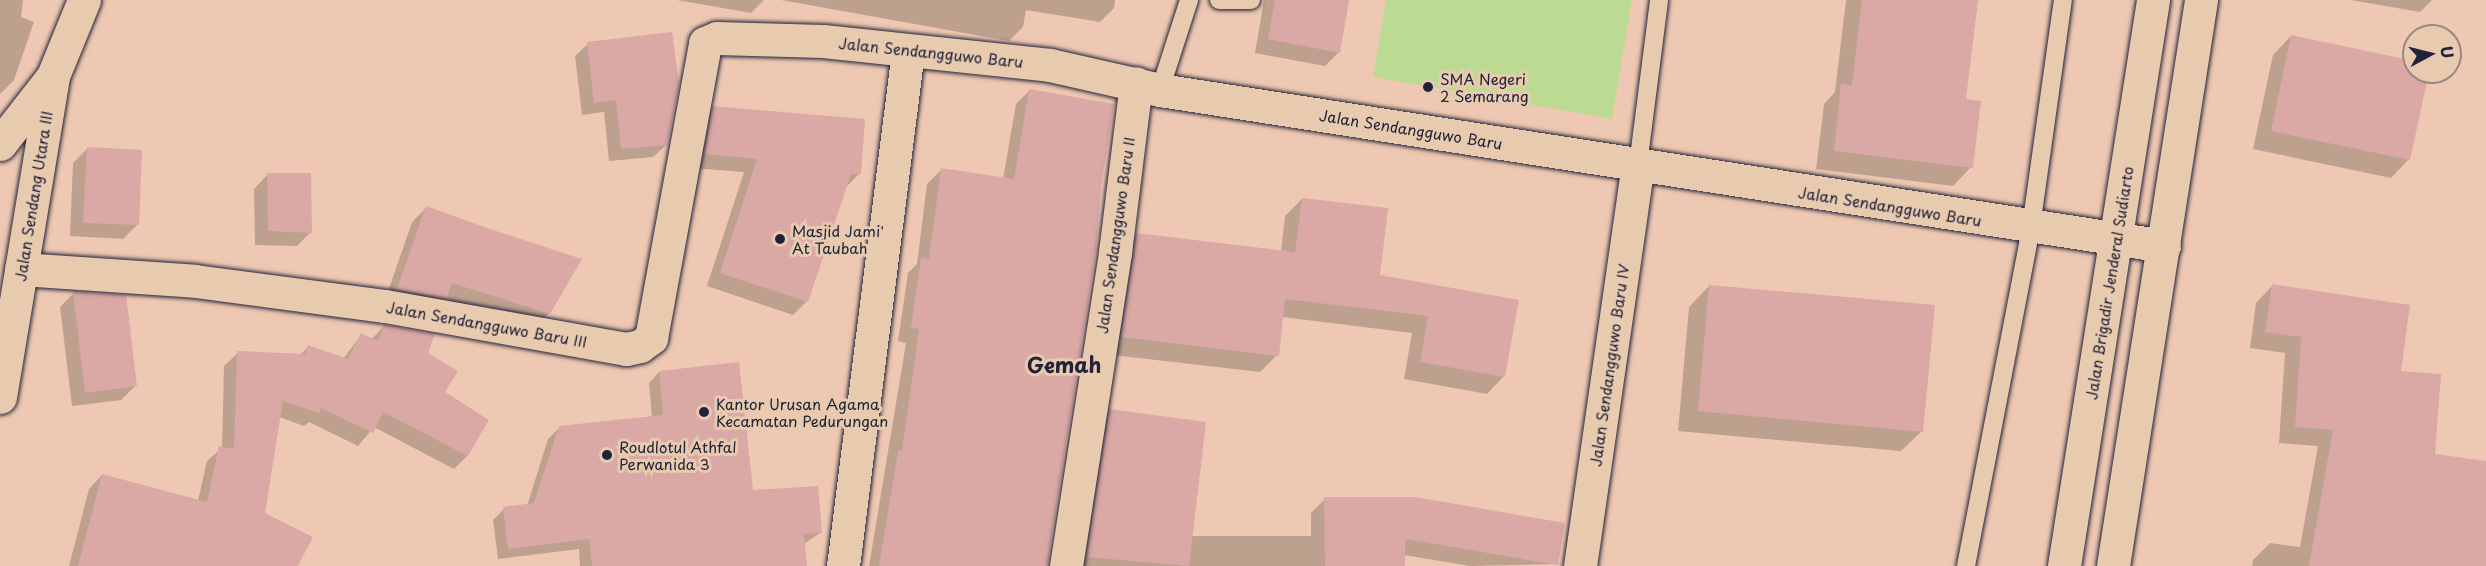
<!DOCTYPE html>
<style>
body{margin:0}
#map{position:relative;width:2486px;height:566px;overflow:hidden;background:#eec8b2;font-family:"Playpen Sans",sans-serif}
div>[style]{position:absolute}
[style*='--x']{left:calc(var(--x)*1px);top:calc(var(--y)*1px);width:calc(var(--w)*1px);rotate:calc(var(--a)*1deg)}
.green>*{inset:0;background:#bcda92}
.shadow>*{inset:0;background:#0003}
.building>*{inset:0;background:#daa8a5}
.roads{filter:drop-shadow(0 0 2px #22223b) drop-shadow(0 0 2px #22223b)}
.service>*{height:18px;margin:-9px;padding:0 9px;transform-origin:9px;border-radius:9px;background:#e8cbaf}
.minor>*{height:33px;margin:-16.5px;padding:0 16.5px;transform-origin:16.5px;border-radius:16.5px;background:#e8cbaf}
.primary>*{height:33px;margin:-16.5px;padding:0 16.5px;transform-origin:16.5px;border-radius:16.5px;background:#e8cbaf}
.dots>*{width:16px;height:16px;translate:-50% -50%;box-sizing:border-box;border:3px solid #e8cbaf;border-radius:50%}
span{translate:-50% -50%;white-space:nowrap;text-align:center;line-height:1.15;-webkit-text-stroke:6px #e8cbaf;paint-order:stroke}
.street-label{font-size:15px;color:#22223b}
.poi-label{font-size:15px;color:#22223b}
.left{translate:0 -50%;text-align:left}
.district-label{font-size:21px;color:#22223b;font-weight:700}
.north{position:absolute;left:2402px;top:24px;width:60px;height:60px;box-sizing:border-box;background:#e8cbaf;border:2px solid #998781;border-radius:50%;rotate:83deg;font-size:16px;font-weight:700;line-height:24px;text-align:center;color:#22223b}
.north::after{content:'';display:block;margin:auto;width:21px;height:27px;background:#22223b;clip-path:polygon(50% 0,100% 100%,50% 72%,0 100%)}
</style>
<div id="map">
<div class="green">
<div style="clip-path:polygon(1386px 0,1632px 0,1612px 119px,1373px 77px)"></div>
</div>
<div class="shadow">
<div style="clip-path:polygon(0 0,23px 0,21px 17px,34px 22px,14px 80px,0 94px)"></div>
<div style="clip-path:polygon(677px 0,764px 0,751px 13px)"></div>
<div style="clip-path:polygon(781px 0,1115px 0,1114px 8px,1100px 22px,1026px 10px,1023px 27px,1009px 41px)"></div>
<div style="clip-path:polygon(1264px 0,1348px 0,1339px 52px,1325px 66px,1255px 53px)"></div>
<div style="clip-path:polygon(1846px 0,1976px 0,1964px 101px,1971px 167px,1953px 186px,1816px 169px,1824px 104px,1835px 92px)"></div>
<div style="clip-path:polygon(2351px 0,2432px 0,2420px 12px)"></div>
<div style="clip-path:polygon(2291px 36px,2414px 63px,2414px 72px,2428px 72px,2409px 159px,2391px 178px,2253px 149px,2273px 55px)"></div>
<div style="clip-path:polygon(588px 44px,666px 145px,653px 157px,609px 161px,604px 112px,582px 115px,575px 56px)"></div>
<div style="clip-path:polygon(1030px 90px,1099px 187px,1047px 566px,869px 566px,906px 343px,898px 341px,908px 273px,917px 264px,927px 184px,941px 170px,1003px 179px,1016px 104px)"></div>
<div style="clip-path:polygon(713px 108px,859px 174px,845px 188px,807px 301px,793px 315px,707px 286px,744px 172px,692px 168px,699px 122px)"></div>
<div style="clip-path:polygon(87px 149px,137px 225px,123px 239px,70px 236px,73px 163px)"></div>
<div style="clip-path:polygon(268px 174px,311px 232px,297px 246px,255px 245px,254px 189px)"></div>
<div style="clip-path:polygon(1302px 199px,1378px 276px,1504px 376px,1487px 394px,1404px 379px,1412px 333px,1282px 317px,1277px 355px,1260px 372px,1104px 354px,1119px 252px,1137px 235px,1281px 252px,1285px 216px)"></div>
<div style="clip-path:polygon(426px 208px,549px 313px,535px 327px,444px 299px,432px 311px,384px 303px,412px 222px)"></div>
<div style="clip-path:polygon(1709px 286px,1922px 431px,1901px 451px,1678px 431px,1689px 307px)"></div>
<div style="clip-path:polygon(2272px 286px,2399px 372px,2433px 455px,2486px 463px,2486px 566px,2252px 566px,2253px 560px,2270px 543px,2300px 547px,2318px 446px,2279px 443px,2285px 353px,2250px 348px,2256px 303px)"></div>
<div style="clip-path:polygon(74px 293px,135px 386px,121px 400px,72px 406px,60px 307px)"></div>
<div style="clip-path:polygon(384px 326px,426px 354px,443px 393px,487px 420px,467px 456px,454px 469px,374px 427px,358px 446px,309px 422px,304px 426px,279px 417px,263px 514px,297px 566px,69px 566px,89px 489px,102px 475px,198px 501px,207px 461px,222px 448px,224px 366px,238px 353px,300px 355px,308px 347px,343px 359px,361px 335px,371px 340px)"></div>
<div style="clip-path:polygon(659px 372px,752px 492px,820px 533px,804px 544px,806px 566px,580px 566px,579px 549px,498px 559px,493px 520px,504px 509px,527px 506px,548px 439px,560px 427px,652px 417px,649px 383px)"></div>
<div style="clip-path:polygon(1110px 411px,1191px 536px,1311px 536px,1311px 513px,1325px 499px,1557px 564px,1470px 566px,1404px 555px,1404px 566px,1074px 566px,1096px 425px)"></div>
</div>
<div class="building">
<div style="clip-path:polygon(1275px 0,1349px 0,1340px 53px,1268px 39px)"></div>
<div style="clip-path:polygon(1862px 0,1978px 0,1966px 99px,1981px 101px,1973px 168px,1834px 151px,1841px 84px,1852px 85px)"></div>
<div style="clip-path:polygon(672px 32px,679px 83px,667px 145px,621px 149px,616px 100px,594px 103px,587px 42px)"></div>
<div style="clip-path:polygon(2291px 35px,2414px 61px,2414px 72px,2429px 72px,2410px 160px,2271px 131px)"></div>
<div style="clip-path:polygon(1029px 89px,1114px 104px,1101px 187px,1096px 249px,1047px 566px,879px 566px,898px 451px,902px 451px,919px 329px,911px 328px,921px 258px,929px 259px,941px 168px,1014px 179px)"></div>
<div style="clip-path:polygon(712px 106px,865px 119px,861px 174px,851px 174px,808px 302px,720px 273px,757px 159px,705px 154px)"></div>
<div style="clip-path:polygon(87px 147px,142px 150px,139px 225px,83px 223px)"></div>
<div style="clip-path:polygon(267px 173px,311px 173px,312px 233px,268px 231px)"></div>
<div style="clip-path:polygon(1302px 198px,1388px 208px,1380px 275px,1519px 300px,1505px 377px,1420px 362px,1428px 316px,1285px 299px,1279px 356px,1121px 337px,1136px 233px,1295px 252px)"></div>
<div style="clip-path:polygon(426px 206px,484px 227px,582px 259px,550px 314px,452px 283px,447px 298px,397px 289px)"></div>
<div style="clip-path:polygon(2272px 284px,2410px 305px,2401px 371px,2441px 374px,2435px 454px,2486px 461px,2486px 566px,2309px 566px,2333px 430px,2295px 427px,2301px 337px,2265px 332px)"></div>
<div style="clip-path:polygon(1709px 285px,1935px 305px,1923px 432px,1698px 411px)"></div>
<div style="clip-path:polygon(73px 291px,126px 295px,137px 386px,85px 393px)"></div>
<div style="clip-path:polygon(384px 325px,435px 334px,428px 353px,458px 371px,445px 392px,489px 420px,468px 456px,383px 412px,373px 433px,321px 408px,319px 413px,283px 401px,265px 513px,313px 537px,298px 566px,78px 566px,102px 474px,207px 502px,219px 446px,234px 449px,237px 351px,305px 354px,308px 345px,348px 359px,361px 333px,378px 341px)"></div>
<div style="clip-path:polygon(739px 362px,753px 490px,818px 486px,822px 533px,804px 534px,807px 566px,592px 566px,589px 539px,508px 549px,503px 507px,534px 503px,559px 426px,663px 415px,659px 371px)"></div>
<div style="clip-path:polygon(1109px 409px,1206px 422px,1189px 566px,1086px 557px)"></div>
<div style="clip-path:polygon(1324px 497px,1415px 497px,1565px 523px,1558px 565px,1405px 539px,1405px 566px,1325px 566px)"></div>
</div>
<div class="roads">
<div class="service">
<div style="--x:1219;--y:0;--w:32;--a:0"></div>
<div style="--x:1160;--y:90;--w:95;--a:-72.1"></div>
<div style="--x:1638;--y:165;--w:166;--a:-82.7"></div>
<div style="--x:1966;--y:566;--w:345;--a:-79.1"></div>
<div style="--x:2031;--y:227;--w:229;--a:-82"></div>
</div>
<div class="minor">
<div style="--x:0;--y:144;--w:81;--a:-52"></div>
<div style="--x:21;--y:269;--w:174;--a:3.9"></div>
<div style="--x:195;--y:281;--w:192;--a:7.5"></div>
<div style="--x:385;--y:306;--w:245;--a:10.1"></div>
<div style="--x:626;--y:349;--w:14;--a:-12"></div>
<div style="--x:640;--y:346;--w:14;--a:-36"></div>
<div style="--x:651;--y:338;--w:300;--a:-79.6"></div>
<div style="--x:705;--y:43;--w:13;--a:-23"></div>
<div style="--x:717;--y:38;--w:106;--a:1.6"></div>
<div style="--x:823;--y:41;--w:228;--a:6"></div>
<div style="--x:1050;--y:65;--w:113;--a:12.8"></div>
<div style="--x:1160;--y:90;--w:1016;--a:8.83"></div>
<div style="--x:0;--y:397;--w:325;--a:-80.6"></div>
<div style="--x:53;--y:76;--w:82;--a:-67.8"></div>
<div style="--x:843;--y:566;--w:519;--a:-82.81"></div>
<div style="--x:1066;--y:566;--w:318;--a:-81.1"></div>
<div style="--x:1115;--y:252;--w:170;--a:-82.9"></div>
<div style="--x:1580;--y:566;--w:405;--a:-81.8"></div>
</div>
<div class="primary">
<div style="--x:2064;--y:566;--w:573;--a:-81.06"></div>
<div style="--x:2113;--y:566;--w:573;--a:-81.16"></div>
</div>
</div>
<div class="dots">
<div style="left:1428px;top:87px;background:#22223b"></div>
<div style="left:780px;top:239px;background:#22223b"></div>
<div style="left:704px;top:412px;background:#22223b"></div>
<div style="left:607px;top:455px;background:#22223b"></div>
</div>
<div class="street-label">
<span style="left:931px;top:52px;rotate:6deg">Jalan Sendangguwo Baru</span>
<span style="left:1411px;top:129px;rotate:9deg">Jalan Sendangguwo Baru</span>
<span style="left:33px;top:196px;rotate:-81deg">Jalan Sendang Utara III</span>
<span style="left:1890px;top:206px;rotate:9deg">Jalan Sendangguwo Baru</span>
<span style="left:1115px;top:235px;rotate:-82deg">Jalan Sendangguwo Baru II</span>
<span style="left:2109px;top:283px;rotate:-81deg">Jalan Brigadir Jenderal Sudiarto</span>
<span style="left:487px;top:324px;rotate:10deg">Jalan Sendangguwo Baru III</span>
<span style="left:1609px;top:365px;rotate:-82deg">Jalan Sendangguwo Baru IV</span>
</div>
<div class="poi-label">
<span class="left" style="left:1440px;top:87px">SMA Negeri<br>2 Semarang</span>
<span class="left" style="left:792px;top:239px">Masjid Jami'<br>At Taubah</span>
<span class="left" style="left:716px;top:412px">Kantor Urusan Agama<br>Kecamatan Pedurungan</span>
<span class="left" style="left:619px;top:455px">Roudlotul Athfal<br>Perwanida 3</span>
</div>
<div class="district-label">
<span style="left:1064px;top:364px">Gemah</span>
</div>
<div class="north">U</div>
</div>
